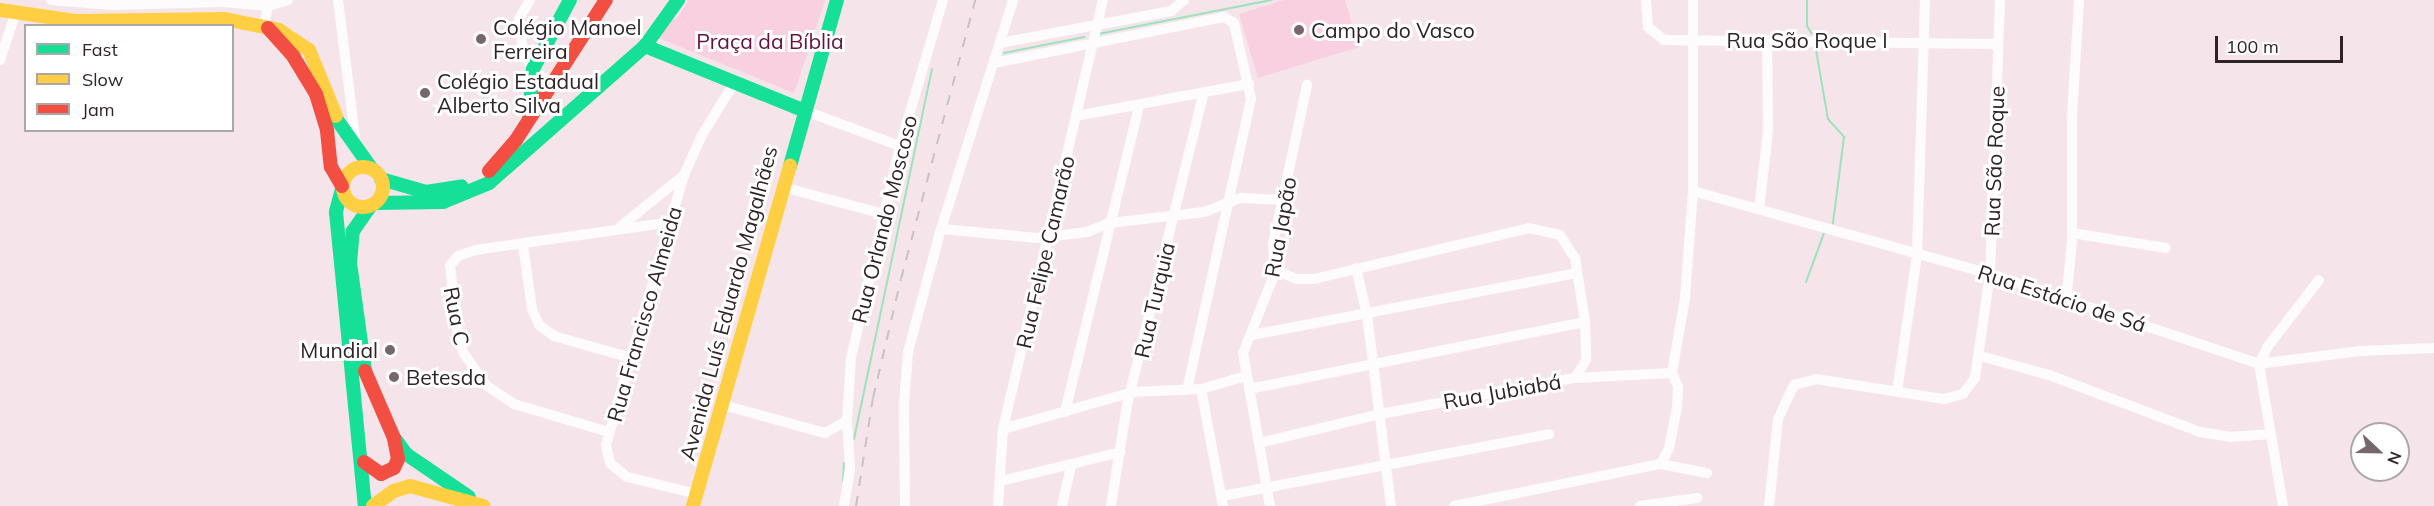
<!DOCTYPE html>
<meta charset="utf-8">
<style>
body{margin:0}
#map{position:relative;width:2434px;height:506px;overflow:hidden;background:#f5e5eb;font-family:Mulish,sans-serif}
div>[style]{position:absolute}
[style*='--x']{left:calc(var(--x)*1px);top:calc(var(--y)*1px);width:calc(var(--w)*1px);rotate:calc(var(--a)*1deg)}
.green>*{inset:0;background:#f8d0e0}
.stream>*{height:2px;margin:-1px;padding:0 1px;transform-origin:1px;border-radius:1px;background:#9de1be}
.street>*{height:10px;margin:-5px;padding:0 5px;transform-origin:5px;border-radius:5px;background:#fefbfc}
.fast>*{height:14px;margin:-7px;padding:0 7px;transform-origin:7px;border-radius:7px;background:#16e098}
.slow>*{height:14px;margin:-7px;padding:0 7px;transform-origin:7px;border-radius:7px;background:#ffcf43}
.slow>.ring{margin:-7px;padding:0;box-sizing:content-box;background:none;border:14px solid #ffcf43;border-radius:50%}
.jam>*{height:14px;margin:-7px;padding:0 7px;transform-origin:7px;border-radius:7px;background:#f24e42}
.rail>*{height:2px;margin-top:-1px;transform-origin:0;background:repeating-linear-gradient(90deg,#c7c2c4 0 10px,transparent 0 20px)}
.dots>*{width:16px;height:16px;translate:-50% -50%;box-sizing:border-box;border:3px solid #fff;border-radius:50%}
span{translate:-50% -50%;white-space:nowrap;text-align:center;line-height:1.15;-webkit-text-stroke:6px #fff;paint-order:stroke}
.poi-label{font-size:21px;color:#302328}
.left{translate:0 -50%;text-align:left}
.right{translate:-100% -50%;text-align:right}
.street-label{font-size:21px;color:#302328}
.park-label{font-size:21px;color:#64113f}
.legend{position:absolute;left:24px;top:24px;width:210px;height:108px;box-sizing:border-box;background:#fff;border:2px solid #aca7a9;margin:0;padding:8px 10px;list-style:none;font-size:18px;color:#302328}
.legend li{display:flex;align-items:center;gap:12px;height:30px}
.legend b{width:30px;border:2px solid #aca7a9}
.north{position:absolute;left:2350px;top:422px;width:60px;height:60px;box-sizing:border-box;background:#fff;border:2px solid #aca7a9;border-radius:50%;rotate:112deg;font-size:16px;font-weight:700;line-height:24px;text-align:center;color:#302328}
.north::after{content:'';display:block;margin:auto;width:21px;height:27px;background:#75676c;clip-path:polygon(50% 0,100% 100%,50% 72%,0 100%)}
.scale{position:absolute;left:2215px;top:36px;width:128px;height:27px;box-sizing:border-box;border:3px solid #302328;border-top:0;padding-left:8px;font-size:18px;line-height:21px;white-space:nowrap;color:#302328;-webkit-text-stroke:4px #fff;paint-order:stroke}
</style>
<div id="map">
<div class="green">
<div style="clip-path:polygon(689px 0,825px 0,794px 93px,656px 37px,663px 25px,677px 18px)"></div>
<div style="clip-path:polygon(1284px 0,1345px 0,1359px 47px,1258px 78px,1239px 14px)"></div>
</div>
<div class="stream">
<div style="--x:1807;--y:0;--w:26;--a:90"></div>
<div style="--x:1807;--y:26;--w:9;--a:58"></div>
<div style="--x:1098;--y:34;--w:177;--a:-11.1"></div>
<div style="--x:1815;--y:44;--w:76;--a:80.2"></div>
<div style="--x:1828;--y:119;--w:24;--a:48"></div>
<div style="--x:1844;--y:137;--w:87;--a:97.3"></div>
<div style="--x:1004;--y:53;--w:82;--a:-11.3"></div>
<div style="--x:1806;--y:282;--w:52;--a:-69.8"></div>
<div style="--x:854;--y:439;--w:378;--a:-78.1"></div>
<div style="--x:843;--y:481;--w:18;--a:-87"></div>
</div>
<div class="street">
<div style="--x:51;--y:0;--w:62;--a:4.6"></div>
<div style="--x:113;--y:5;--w:110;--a:-1.6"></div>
<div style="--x:223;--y:2;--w:45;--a:5.1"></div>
<div style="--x:268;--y:6;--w:6;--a:-108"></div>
<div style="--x:338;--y:0;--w:146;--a:82.9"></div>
<div style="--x:530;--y:0;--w:22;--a:120"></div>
<div style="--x:519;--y:19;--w:33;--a:83"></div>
<div style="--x:523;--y:52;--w:28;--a:60"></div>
<div style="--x:537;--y:76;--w:17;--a:13"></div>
<div style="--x:1646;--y:0;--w:27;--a:86"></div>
<div style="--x:1648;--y:27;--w:21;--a:39"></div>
<div style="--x:1664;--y:40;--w:334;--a:0.7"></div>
<div style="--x:264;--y:27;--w:21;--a:-79"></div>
<div style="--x:268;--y:6;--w:21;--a:-17"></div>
<div style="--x:1000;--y:43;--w:174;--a:-10.6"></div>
<div style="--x:1171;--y:11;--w:17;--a:-40"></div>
<div style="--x:0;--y:60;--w:47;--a:-71.6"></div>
<div style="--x:994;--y:63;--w:235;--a:-11.3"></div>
<div style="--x:1224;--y:17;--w:12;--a:31"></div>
<div style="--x:1234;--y:23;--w:78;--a:77.4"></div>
<div style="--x:1251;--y:99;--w:298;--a:102.4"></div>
<div style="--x:803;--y:110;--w:103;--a:20.4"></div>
<div style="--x:1076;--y:116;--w:176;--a:-10.5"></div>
<div style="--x:782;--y:187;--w:106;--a:14.8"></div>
<div style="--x:1693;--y:191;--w:308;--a:15.6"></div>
<div style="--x:1990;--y:274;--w:284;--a:18.5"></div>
<div style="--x:2259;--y:364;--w:102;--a:-7.3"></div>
<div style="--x:2360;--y:351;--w:74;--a:-2.3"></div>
<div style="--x:1759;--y:210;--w:80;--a:-83.5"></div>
<div style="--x:1768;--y:131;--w:91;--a:-90.6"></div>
<div style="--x:620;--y:227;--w:82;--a:-39.1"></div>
<div style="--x:941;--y:229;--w:97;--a:5.3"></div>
<div style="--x:1038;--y:238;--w:49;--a:-7"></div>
<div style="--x:1087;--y:232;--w:24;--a:-22"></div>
<div style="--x:1109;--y:223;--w:96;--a:-6.6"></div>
<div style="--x:1204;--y:212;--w:40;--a:-21"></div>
<div style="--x:1241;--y:198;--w:43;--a:2.7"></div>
<div style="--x:2072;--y:233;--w:95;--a:9.1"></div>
<div style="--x:523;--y:245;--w:65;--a:82"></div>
<div style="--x:532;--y:309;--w:17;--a:66"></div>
<div style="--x:539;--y:325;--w:19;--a:36"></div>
<div style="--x:554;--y:336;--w:80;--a:15.9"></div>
<div style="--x:1356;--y:268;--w:47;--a:76.6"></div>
<div style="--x:1367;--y:314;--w:193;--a:82.9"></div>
<div style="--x:1276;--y:270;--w:22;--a:24"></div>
<div style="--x:1296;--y:279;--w:18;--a:0"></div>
<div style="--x:1314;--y:279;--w:221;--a:-13.3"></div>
<div style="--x:1529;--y:228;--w:32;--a:13"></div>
<div style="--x:1560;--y:235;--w:27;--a:57"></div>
<div style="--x:1575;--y:258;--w:65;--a:81.1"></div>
<div style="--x:1585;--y:322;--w:38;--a:88"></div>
<div style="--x:1586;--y:360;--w:21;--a:121"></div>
<div style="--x:2066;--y:302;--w:60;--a:-84.3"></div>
<div style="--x:2072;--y:242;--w:126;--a:-90"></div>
<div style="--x:2072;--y:116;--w:116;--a:-86.5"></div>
<div style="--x:1252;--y:335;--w:330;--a:-10.8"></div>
<div style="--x:1980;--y:356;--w:72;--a:15.4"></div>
<div style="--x:2049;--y:375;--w:161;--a:20.7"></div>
<div style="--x:2200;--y:432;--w:30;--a:9"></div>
<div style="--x:2230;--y:437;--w:39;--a:-4"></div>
<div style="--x:1672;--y:373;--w:76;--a:-80.2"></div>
<div style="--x:1685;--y:298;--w:107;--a:-85.7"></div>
<div style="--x:1693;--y:191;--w:191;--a:-90"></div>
<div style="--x:1201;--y:389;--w:119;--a:79.4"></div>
<div style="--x:1249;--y:389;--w:343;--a:-11.3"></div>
<div style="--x:1897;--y:392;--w:138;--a:-81.7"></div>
<div style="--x:1917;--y:255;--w:255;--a:-88.2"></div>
<div style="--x:723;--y:405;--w:106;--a:15.4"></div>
<div style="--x:825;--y:433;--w:25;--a:-29"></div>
<div style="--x:1065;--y:412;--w:314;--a:-76.4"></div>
<div style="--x:1003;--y:429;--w:135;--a:-15.9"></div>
<div style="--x:1133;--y:392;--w:68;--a:-2.5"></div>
<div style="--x:1201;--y:389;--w:47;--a:-16.1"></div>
<div style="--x:609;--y:432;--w:99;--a:-163.6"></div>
<div style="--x:514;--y:404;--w:34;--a:-146"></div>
<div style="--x:486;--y:385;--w:38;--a:-125"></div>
<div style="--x:464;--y:354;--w:17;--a:-111"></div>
<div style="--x:458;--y:338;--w:73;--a:-96.3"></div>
<div style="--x:450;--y:265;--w:12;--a:-48"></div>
<div style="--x:458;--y:256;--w:18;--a:-19"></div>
<div style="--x:475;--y:250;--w:199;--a:-8.1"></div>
<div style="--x:1259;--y:443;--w:124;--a:-13.5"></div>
<div style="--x:1380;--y:414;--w:198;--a:-10.5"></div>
<div style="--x:1575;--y:378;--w:97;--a:-3"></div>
<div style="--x:1661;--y:464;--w:18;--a:-63"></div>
<div style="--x:1669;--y:448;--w:41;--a:-78.7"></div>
<div style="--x:1677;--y:408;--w:21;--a:-87"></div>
<div style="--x:1678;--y:387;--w:15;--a:-113"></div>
<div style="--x:1001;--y:481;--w:123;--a:-13.6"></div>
<div style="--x:697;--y:494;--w:72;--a:-166.3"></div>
<div style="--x:627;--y:477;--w:22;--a:-141"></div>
<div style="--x:610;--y:463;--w:18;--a:-103"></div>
<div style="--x:606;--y:445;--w:281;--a:-73.9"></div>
<div style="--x:684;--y:175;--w:44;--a:-65.8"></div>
<div style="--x:702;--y:135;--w:61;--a:-58.4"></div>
<div style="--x:1222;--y:496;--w:333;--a:-10.7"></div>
<div style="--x:844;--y:506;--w:39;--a:-81"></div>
<div style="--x:850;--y:467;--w:46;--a:-93.7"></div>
<div style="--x:847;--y:421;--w:63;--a:-86.4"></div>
<div style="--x:851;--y:358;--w:218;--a:-77"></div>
<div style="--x:900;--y:146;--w:152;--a:-73.6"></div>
<div style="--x:905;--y:506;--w:102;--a:-90.6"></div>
<div style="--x:904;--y:404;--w:52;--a:-85.6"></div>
<div style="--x:908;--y:352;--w:127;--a:-75"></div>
<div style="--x:941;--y:229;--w:240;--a:-72.5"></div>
<div style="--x:998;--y:506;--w:77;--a:-86.3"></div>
<div style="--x:1003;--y:429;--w:441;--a:-76.9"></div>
<div style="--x:1062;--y:506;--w:41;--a:-77.3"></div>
<div style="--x:1111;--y:506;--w:102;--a:-81"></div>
<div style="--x:1127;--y:405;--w:319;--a:-76.2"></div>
<div style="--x:1270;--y:506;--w:155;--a:-100"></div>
<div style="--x:1243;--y:353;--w:89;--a:-68.3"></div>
<div style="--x:1276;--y:270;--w:26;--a:-97"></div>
<div style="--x:1273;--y:244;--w:163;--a:-77.9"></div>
<div style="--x:1454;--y:506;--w:211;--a:-11.5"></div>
<div style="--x:1661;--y:464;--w:47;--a:11.1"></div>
<div style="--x:1640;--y:506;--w:58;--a:-8"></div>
<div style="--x:1769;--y:506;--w:87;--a:-84.1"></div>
<div style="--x:1778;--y:419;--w:38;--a:-65"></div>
<div style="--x:1794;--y:385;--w:23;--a:-15"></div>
<div style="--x:1816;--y:379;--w:130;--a:8.9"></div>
<div style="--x:1944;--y:399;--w:20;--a:-15"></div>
<div style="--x:1963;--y:394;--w:20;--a:-53"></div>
<div style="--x:1975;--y:378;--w:105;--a:-81.8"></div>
<div style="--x:1990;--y:274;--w:274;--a:-87.9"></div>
<div style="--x:2283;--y:506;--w:144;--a:-99.6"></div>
<div style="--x:2259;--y:364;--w:20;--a:-63"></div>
<div style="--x:2268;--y:346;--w:83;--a:-52.3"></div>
</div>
<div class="fast">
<div style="--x:645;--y:46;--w:170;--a:22.1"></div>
<div style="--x:330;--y:110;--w:72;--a:54.6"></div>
<div style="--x:529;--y:117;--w:48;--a:-85.2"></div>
<div style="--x:533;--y:69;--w:78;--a:-61.8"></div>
<div style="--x:790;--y:166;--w:173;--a:-74.2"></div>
<div style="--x:381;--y:179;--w:47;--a:16.1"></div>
<div style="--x:426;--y:192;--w:36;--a:-9"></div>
<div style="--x:342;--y:189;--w:24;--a:105"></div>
<div style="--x:336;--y:212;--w:295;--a:84.4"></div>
<div style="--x:376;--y:203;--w:67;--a:-0.9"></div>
<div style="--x:443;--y:202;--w:50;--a:-22.4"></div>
<div style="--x:489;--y:183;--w:208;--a:-41.3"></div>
<div style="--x:645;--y:46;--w:57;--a:-54.3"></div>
<div style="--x:365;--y:371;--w:109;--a:-97.9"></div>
<div style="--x:350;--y:263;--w:32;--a:-85"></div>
<div style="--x:353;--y:231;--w:29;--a:-55"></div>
<div style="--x:396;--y:440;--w:17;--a:54"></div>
<div style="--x:406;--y:454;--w:76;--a:34.3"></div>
</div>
<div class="slow">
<div style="--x:0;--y:10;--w:76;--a:8.3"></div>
<div style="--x:75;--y:21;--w:150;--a:-0.8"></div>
<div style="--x:225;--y:19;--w:55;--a:11.5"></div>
<div style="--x:279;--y:30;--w:36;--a:34"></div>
<div style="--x:309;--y:50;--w:71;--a:67.8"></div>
<div class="ring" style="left:343px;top:167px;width:26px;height:26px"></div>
<div style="--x:373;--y:506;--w:26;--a:-36"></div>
<div style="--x:394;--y:491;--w:17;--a:-17"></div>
<div style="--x:410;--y:486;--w:76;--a:15.3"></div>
<div style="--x:693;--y:506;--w:354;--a:-74.1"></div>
</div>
<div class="jam">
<div style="--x:268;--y:28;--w:38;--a:48"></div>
<div style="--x:293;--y:56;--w:44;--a:58.8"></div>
<div style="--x:316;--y:94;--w:39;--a:73"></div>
<div style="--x:327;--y:131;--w:36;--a:84"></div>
<div style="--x:331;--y:167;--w:22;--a:60"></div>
<div style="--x:489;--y:171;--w:41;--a:-48.9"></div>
<div style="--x:516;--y:140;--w:166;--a:-57.3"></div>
<div style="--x:364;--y:462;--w:21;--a:35"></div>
<div style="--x:381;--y:474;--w:14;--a:-25"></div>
<div style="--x:394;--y:468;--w:10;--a:-66"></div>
<div style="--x:398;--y:459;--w:21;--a:-101"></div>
<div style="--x:394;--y:438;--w:73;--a:-113.4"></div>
</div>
<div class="rail">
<div style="--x:856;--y:506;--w:109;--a:-81.1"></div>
<div style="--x:873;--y:398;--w:122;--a:-76.8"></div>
<div style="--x:901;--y:279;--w:289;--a:-75.1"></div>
</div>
<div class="dots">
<div style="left:1299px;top:30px;background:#75676c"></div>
<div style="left:481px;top:39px;background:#75676c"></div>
<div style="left:425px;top:93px;background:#75676c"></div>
<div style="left:390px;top:350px;background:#75676c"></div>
<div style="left:394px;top:377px;background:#75676c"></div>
</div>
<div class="poi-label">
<span class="left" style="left:493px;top:39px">Colégio Manoel<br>Ferreira</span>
<span class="left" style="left:1311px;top:30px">Campo do Vasco</span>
<span class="left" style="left:437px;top:93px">Colégio Estadual<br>Alberto Silva</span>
<span class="right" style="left:378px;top:350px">Mundial</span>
<span class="left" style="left:406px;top:377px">Betesda</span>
</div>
<div class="street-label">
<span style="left:1807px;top:40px">Rua São Roque I</span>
<span style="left:1994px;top:161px;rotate:-88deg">Rua São Roque</span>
<span style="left:884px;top:219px;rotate:-76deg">Rua Orlando Moscoso</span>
<span style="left:1280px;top:227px;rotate:-80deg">Rua Japão</span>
<span style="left:1045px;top:252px;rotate:-77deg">Rua Felipe Camarão</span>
<span style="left:2062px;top:298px;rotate:18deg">Rua Estácio de Sá</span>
<span style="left:1154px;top:300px;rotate:-77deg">Rua Turquia</span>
<span style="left:728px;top:303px;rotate:-75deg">Avenida Luís Eduardo Magalhães</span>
<span style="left:644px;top:314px;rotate:-74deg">Rua Francisco Almeida</span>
<span style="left:457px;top:316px;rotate:79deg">Rua C</span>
<span style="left:1502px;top:391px;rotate:-10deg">Rua Jubiabá</span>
</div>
<div class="park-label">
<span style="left:770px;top:41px">Praça da Bíblia</span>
</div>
<ul class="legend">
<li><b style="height:8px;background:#16e098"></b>Fast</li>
<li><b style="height:8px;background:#ffcf43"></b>Slow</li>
<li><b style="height:8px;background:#f24e42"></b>Jam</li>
</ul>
<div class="north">N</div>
<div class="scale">100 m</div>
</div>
